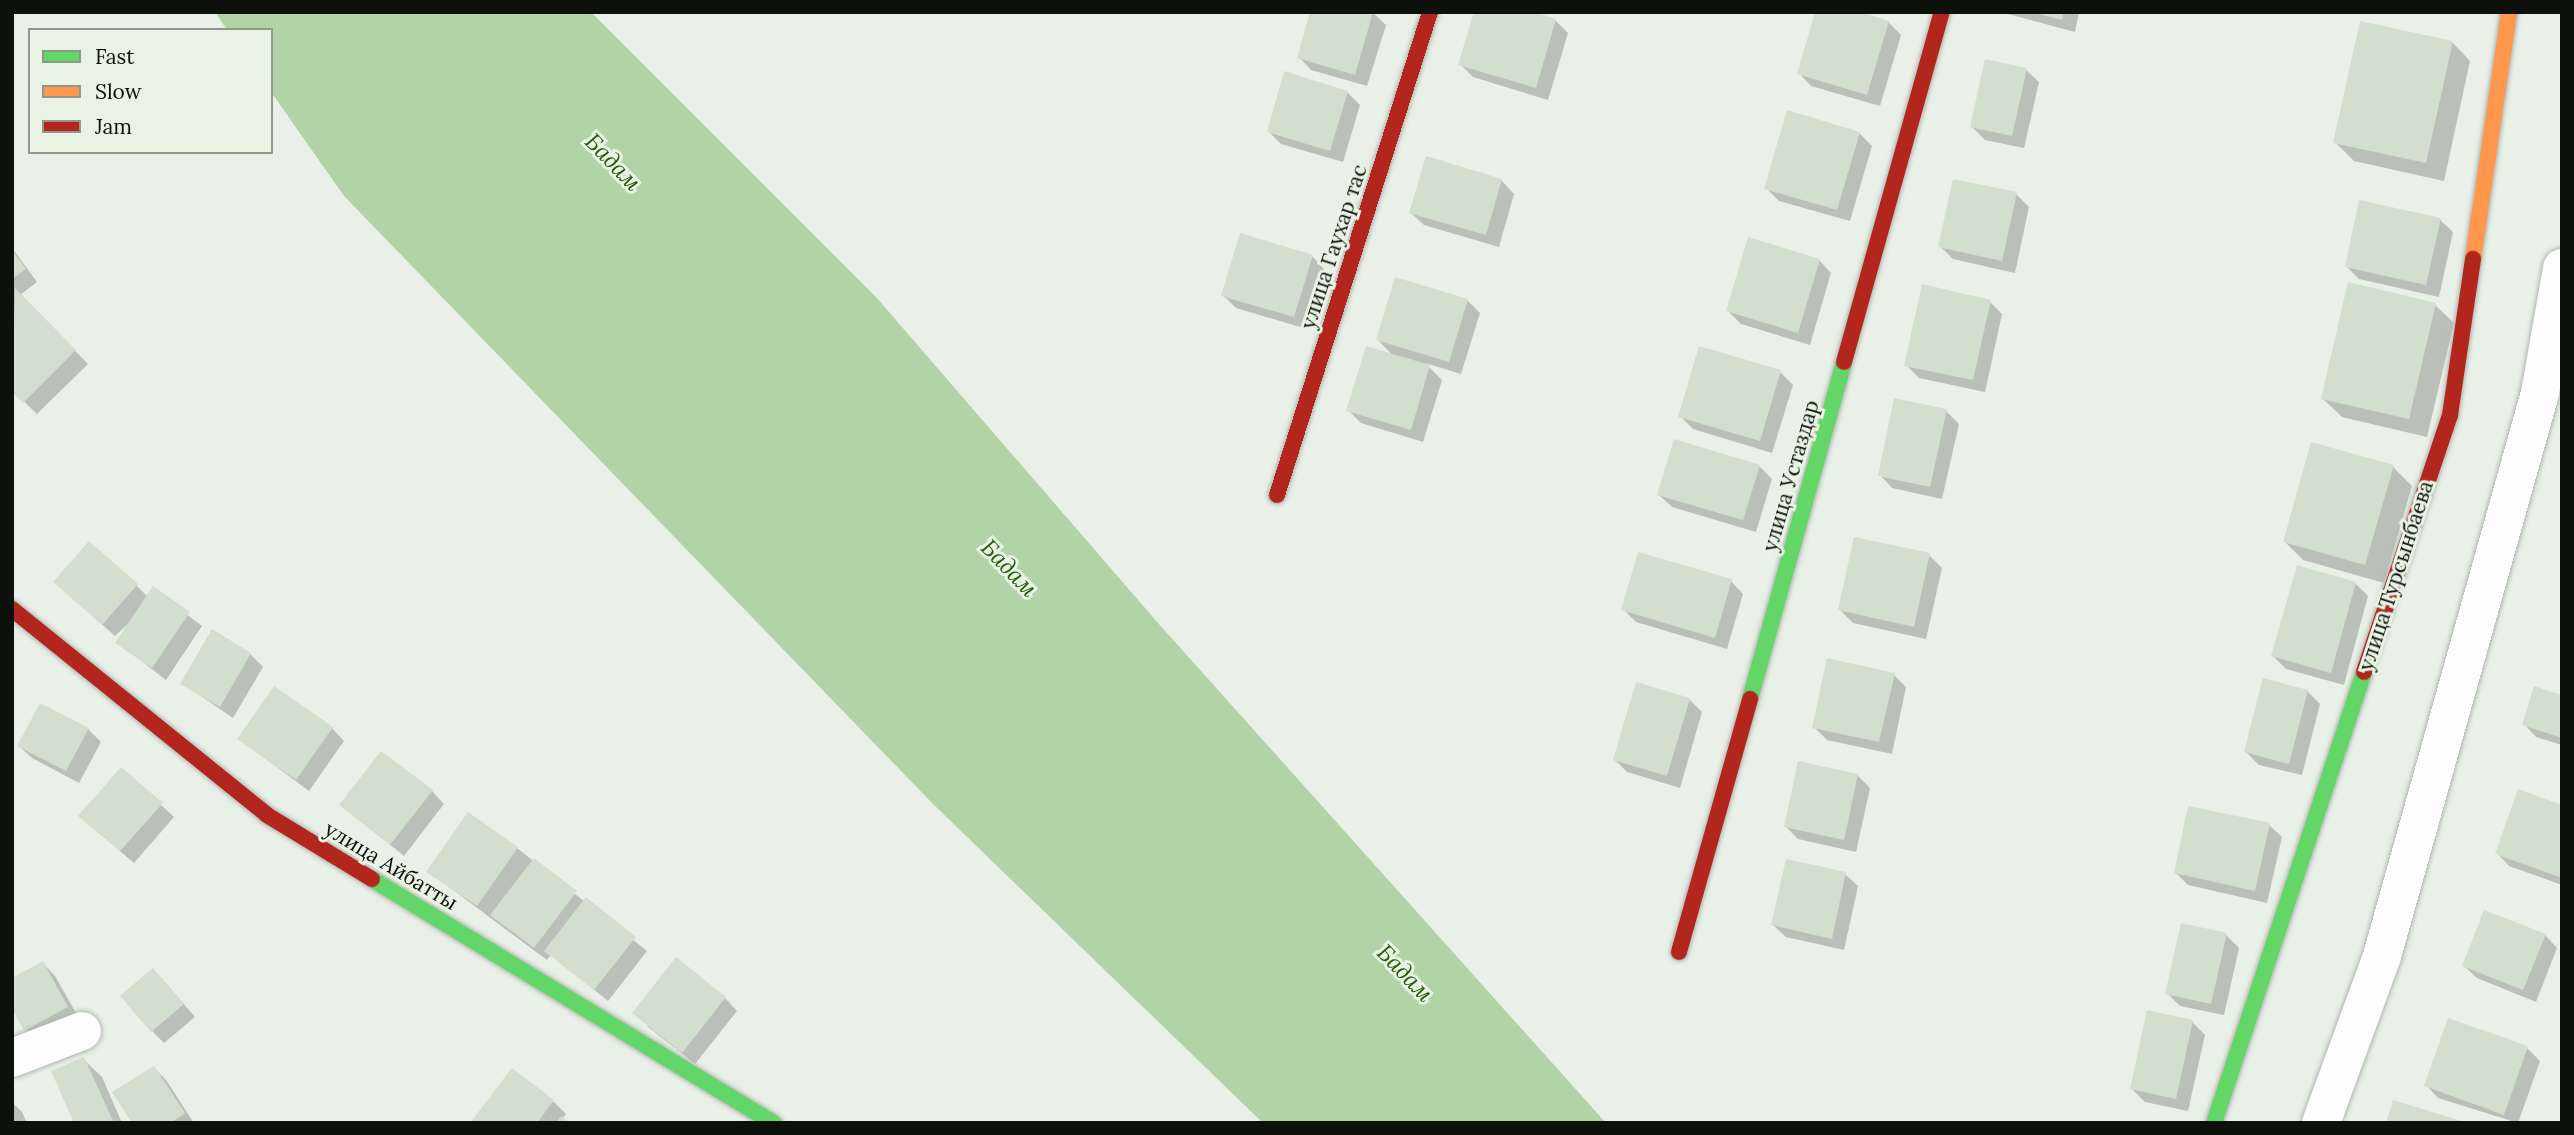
<!DOCTYPE html>
<meta charset="utf-8">
<style>
body{margin:0}
#map{position:relative;width:2574px;height:1135px;overflow:hidden;background:#e9f0e8;font-family:Lora,serif}
div>[style]{position:absolute}
[style*='--x']{left:calc(var(--x)*1px);top:calc(var(--y)*1px);width:calc(var(--w)*1px);rotate:calc(var(--a)*1deg)}
.water>*{inset:0;background:#b1d3a6}
.shadow>*{inset:0;background:#0003}
.building>*{inset:0;background:#d2dece}
.roads{filter:drop-shadow(0 0 2px #b0b6af) drop-shadow(0 0 2px #b0b6af)}
.street>*{height:38px;margin:-19px;padding:0 19px;transform-origin:19px;border-radius:19px;background:#fcfdfc}
.fast>*{height:16px;margin:-8px;padding:0 8px;transform-origin:8px;border-radius:8px;background:#63d668}
.slow>*{height:16px;margin:-8px;padding:0 8px;transform-origin:8px;border-radius:8px;background:#ff974d}
.jam>*{height:16px;margin:-8px;padding:0 8px;transform-origin:8px;border-radius:8px;background:#b3261e}
span{translate:-50% -50%;white-space:nowrap;text-align:center;line-height:1.15;-webkit-text-stroke:6px #e8f3e4;paint-order:stroke}
.street-label{font-size:21px;color:#0d100b}
.water-label{font-size:23px;color:#245c05;font-style:italic}
.frame{position:absolute;inset:0;border:14px solid #0d100b;pointer-events:none}
.legend{position:absolute;left:28px;top:28px;width:245px;height:126px;box-sizing:border-box;background:#e8f3e4;border:2px solid #90988d;margin:0;padding:9px 12px;list-style:none;font-size:21px;color:#0d100b}
.legend li{display:flex;align-items:center;gap:14px;height:35px}
.legend b{width:35px;border:2px solid #90988d}
</style>
<div id="map">
<div class="water">
<div style="clip-path:polygon(215px 12px,591px 12px,876px 297px,1158px 623px,1606px 1123px,1263px 1123px,933px 804px,344px 196px,271px 92px,271px 30px,227px 30px)"></div>
</div>
<div class="shadow">
<div style="clip-path:polygon(1372px 12px,1386px 25px,1367px 86px,1311px 70px,1299px 57px)"></div>
<div style="clip-path:polygon(2001px 12px,2079px 12px,2075px 32px)"></div>
<div style="clip-path:polygon(1555px 20px,1568px 33px,1548px 100px,1473px 77px,1460px 64px)"></div>
<div style="clip-path:polygon(1888px 22px,1901px 35px,1880px 106px,1811px 86px,1799px 73px)"></div>
<div style="clip-path:polygon(2452px 42px,2470px 61px,2444px 181px,2354px 161px,2335px 142px)"></div>
<div style="clip-path:polygon(2026px 70px,2039px 82px,2024px 148px,1985px 140px,1972px 127px)"></div>
<div style="clip-path:polygon(1347px 92px,1360px 105px,1343px 162px,1281px 144px,1269px 132px)"></div>
<div style="clip-path:polygon(1859px 133px,1872px 146px,1850px 221px,1779px 201px,1766px 188px)"></div>
<div style="clip-path:polygon(1427px 159px,1502px 181px,1514px 194px,1499px 247px,1424px 225px,1411px 213px)"></div>
<div style="clip-path:polygon(2016px 194px,2029px 207px,2015px 273px,1953px 259px,1940px 246px)"></div>
<div style="clip-path:polygon(2440px 220px,2453px 232px,2439px 297px,2359px 279px,2347px 267px)"></div>
<div style="clip-path:polygon(12px 248px,37px 282px,20px 295px,88px 364px,37px 414px,12px 390px)"></div>
<div style="clip-path:polygon(1312px 256px,1324px 269px,1307px 329px,1236px 308px,1223px 295px)"></div>
<div style="clip-path:polygon(1819px 260px,1831px 273px,1810px 345px,1741px 324px,1728px 311px)"></div>
<div style="clip-path:polygon(1467px 300px,1480px 313px,1461px 374px,1425px 363px,1442px 380px,1423px 442px,1361px 423px,1348px 410px,1394px 357px,1378px 340px)"></div>
<div style="clip-path:polygon(1990px 302px,2002px 314px,1985px 392px,1919px 378px,1906px 365px)"></div>
<div style="clip-path:polygon(2435px 305px,2454px 323px,2427px 437px,2342px 417px,2323px 399px)"></div>
<div style="clip-path:polygon(1780px 372px,1793px 385px,1772px 453px,1693px 429px,1680px 416px)"></div>
<div style="clip-path:polygon(1946px 411px,1959px 424px,1942px 499px,1892px 488px,1880px 475px)"></div>
<div style="clip-path:polygon(1759px 466px,1772px 479px,1756px 532px,1672px 507px,1659px 495px)"></div>
<div style="clip-path:polygon(2393px 467px,2412px 486px,2384px 583px,2303px 560px,2284px 541px)"></div>
<div style="clip-path:polygon(1929px 555px,1942px 568px,1926px 639px,1853px 623px,1840px 610px)"></div>
<div style="clip-path:polygon(1731px 581px,1743px 594px,1727px 649px,1636px 622px,1623px 609px)"></div>
<div style="clip-path:polygon(55px 582px,136px 585px,148px 597px,153px 589px,202px 626px,166px 680px,117px 642px,131px 621px,115px 636px)"></div>
<div style="clip-path:polygon(2356px 584px,2368px 596px,2344px 685px,2286px 669px,2273px 656px)"></div>
<div style="clip-path:polygon(250px 654px,263px 667px,233px 718px,182px 683px)"></div>
<div style="clip-path:polygon(1894px 675px,1906px 687px,1892px 754px,1827px 740px,1814px 727px)"></div>
<div style="clip-path:polygon(2307px 691px,2320px 704px,2302px 775px,2259px 765px,2246px 752px)"></div>
<div style="clip-path:polygon(2562px 697px,2562px 745px,2536px 737px,2524px 724px)"></div>
<div style="clip-path:polygon(1689px 699px,1702px 712px,1680px 788px,1627px 772px,1615px 760px)"></div>
<div style="clip-path:polygon(332px 728px,344px 741px,309px 791px,239px 739px)"></div>
<div style="clip-path:polygon(88px 729px,101px 742px,79px 783px,32px 758px,19px 746px)"></div>
<div style="clip-path:polygon(1857px 775px,1870px 788px,1856px 852px,1798px 839px,1785px 826px)"></div>
<div style="clip-path:polygon(432px 791px,444px 804px,404px 856px,341px 805px)"></div>
<div style="clip-path:polygon(161px 805px,174px 817px,134px 863px,93px 828px)"></div>
<div style="clip-path:polygon(2562px 807px,2562px 885px,2509px 866px,2497px 853px)"></div>
<div style="clip-path:polygon(2269px 825px,2282px 837px,2267px 903px,2188px 885px,2175px 872px)"></div>
<div style="clip-path:polygon(517px 848px,647px 951px,608px 1001px,551px 955px,547px 960px,429px 872px)"></div>
<div style="clip-path:polygon(1845px 874px,1858px 886px,1844px 950px,1786px 937px,1773px 925px)"></div>
<div style="clip-path:polygon(2226px 935px,2239px 948px,2224px 1015px,2180px 1006px,2167px 993px)"></div>
<div style="clip-path:polygon(2545px 935px,2557px 948px,2536px 1002px,2477px 978px,2464px 966px)"></div>
<div style="clip-path:polygon(43px 963px,55px 976px,80px 1020px,39px 1042px,26px 1029px)"></div>
<div style="clip-path:polygon(166px 983px,195px 1017px,164px 1043px,152px 1031px)"></div>
<div style="clip-path:polygon(725px 998px,737px 1011px,695px 1064px,647px 1026px)"></div>
<div style="clip-path:polygon(2192px 1022px,2205px 1035px,2188px 1111px,2145px 1102px,2132px 1089px)"></div>
<div style="clip-path:polygon(2527px 1048px,2540px 1061px,2518px 1123px,2438px 1098px,2426px 1085px)"></div>
<div style="clip-path:polygon(83px 1059px,102px 1077px,122px 1123px,76px 1123px)"></div>
<div style="clip-path:polygon(154px 1068px,166px 1080px,194px 1123px,134px 1123px)"></div>
<div style="clip-path:polygon(512px 1070px,553px 1101px,566px 1114px,562px 1119px,567px 1123px,472px 1123px)"></div>
<div style="clip-path:polygon(12px 1102px,22px 1112px,27px 1123px,12px 1123px)"></div>
</div>
<div class="building">
<div style="clip-path:polygon(1310px 12px,1373px 12px,1355px 75px,1297px 58px)"></div>
<div style="clip-path:polygon(1474px 12px,1535px 12px,1556px 19px,1536px 88px,1458px 65px)"></div>
<div style="clip-path:polygon(1815px 12px,1861px 12px,1889px 21px,1867px 95px,1797px 74px)"></div>
<div style="clip-path:polygon(2031px 12px,2064px 12px,2062px 20px)"></div>
<div style="clip-path:polygon(2360px 21px,2453px 41px,2426px 163px,2333px 143px)"></div>
<div style="clip-path:polygon(1985px 59px,2027px 68px,2012px 136px,1970px 127px)"></div>
<div style="clip-path:polygon(1284px 71px,1348px 91px,1330px 151px,1267px 132px)"></div>
<div style="clip-path:polygon(1787px 110px,1860px 132px,1837px 210px,1764px 189px)"></div>
<div style="clip-path:polygon(1426px 156px,1502px 179px,1486px 235px,1409px 213px)"></div>
<div style="clip-path:polygon(1953px 179px,2017px 192px,2002px 261px,1938px 247px)"></div>
<div style="clip-path:polygon(2359px 200px,2441px 218px,2426px 285px,2345px 267px)"></div>
<div style="clip-path:polygon(1240px 233px,1313px 255px,1294px 317px,1221px 296px)"></div>
<div style="clip-path:polygon(1748px 237px,1820px 259px,1798px 333px,1726px 311px)"></div>
<div style="clip-path:polygon(12px 250px,26px 269px,12px 279px)"></div>
<div style="clip-path:polygon(1395px 277px,1468px 299px,1449px 362px,1376px 340px)"></div>
<div style="clip-path:polygon(2348px 282px,2436px 303px,2409px 419px,2321px 399px)"></div>
<div style="clip-path:polygon(1922px 284px,1991px 300px,1973px 380px,1904px 366px)"></div>
<div style="clip-path:polygon(15px 288px,76px 350px,23px 403px,12px 392px)"></div>
<div style="clip-path:polygon(1366px 346px,1430px 365px,1411px 430px,1346px 411px)"></div>
<div style="clip-path:polygon(1699px 346px,1781px 370px,1760px 441px,1678px 417px)"></div>
<div style="clip-path:polygon(1894px 398px,1947px 409px,1930px 487px,1878px 476px)"></div>
<div style="clip-path:polygon(1674px 439px,1760px 465px,1743px 520px,1657px 495px)"></div>
<div style="clip-path:polygon(2311px 442px,2394px 465px,2365px 565px,2283px 542px)"></div>
<div style="clip-path:polygon(1854px 537px,1930px 553px,1914px 627px,1838px 610px)"></div>
<div style="clip-path:polygon(89px 541px,138px 584px,102px 625px,53px 582px)"></div>
<div style="clip-path:polygon(1638px 552px,1732px 579px,1715px 638px,1621px 610px)"></div>
<div style="clip-path:polygon(2297px 565px,2356px 582px,2331px 673px,2271px 656px)"></div>
<div style="clip-path:polygon(153px 586px,190px 612px,152px 668px,115px 643px)"></div>
<div style="clip-path:polygon(212px 629px,251px 653px,220px 707px,180px 684px)"></div>
<div style="clip-path:polygon(1827px 658px,1895px 673px,1879px 742px,1812px 728px)"></div>
<div style="clip-path:polygon(2263px 678px,2308px 690px,2289px 764px,2244px 752px)"></div>
<div style="clip-path:polygon(1636px 682px,1690px 698px,1667px 776px,1613px 760px)"></div>
<div style="clip-path:polygon(274px 686px,333px 727px,296px 780px,237px 739px)"></div>
<div style="clip-path:polygon(2534px 686px,2562px 695px,2562px 738px,2522px 725px)"></div>
<div style="clip-path:polygon(40px 703px,89px 728px,66px 771px,17px 746px)"></div>
<div style="clip-path:polygon(381px 751px,433px 790px,390px 845px,339px 805px)"></div>
<div style="clip-path:polygon(1798px 761px,1858px 774px,1844px 840px,1784px 827px)"></div>
<div style="clip-path:polygon(121px 767px,163px 803px,120px 851px,78px 816px)"></div>
<div style="clip-path:polygon(2518px 789px,2562px 805px,2562px 878px,2495px 854px)"></div>
<div style="clip-path:polygon(2188px 806px,2270px 823px,2255px 891px,2174px 873px)"></div>
<div style="clip-path:polygon(468px 812px,518px 847px,477px 906px,426px 872px)"></div>
<div style="clip-path:polygon(534px 858px,577px 891px,534px 948px,490px 915px)"></div>
<div style="clip-path:polygon(1786px 859px,1846px 872px,1832px 939px,1771px 925px)"></div>
<div style="clip-path:polygon(586px 897px,636px 937px,594px 990px,544px 951px)"></div>
<div style="clip-path:polygon(2484px 910px,2546px 934px,2523px 990px,2462px 966px)"></div>
<div style="clip-path:polygon(2181px 923px,2227px 933px,2211px 1004px,2165px 994px)"></div>
<div style="clip-path:polygon(676px 957px,726px 997px,682px 1053px,632px 1013px)"></div>
<div style="clip-path:polygon(43px 961px,68px 1007px,24px 1031px,12px 1008px,12px 978px)"></div>
<div style="clip-path:polygon(153px 968px,184px 1004px,151px 1032px,120px 996px)"></div>
<div style="clip-path:polygon(2147px 1010px,2193px 1020px,2176px 1099px,2130px 1089px)"></div>
<div style="clip-path:polygon(2448px 1018px,2528px 1046px,2504px 1115px,2424px 1086px)"></div>
<div style="clip-path:polygon(84px 1057px,114px 1123px,74px 1123px,51px 1071px)"></div>
<div style="clip-path:polygon(154px 1066px,185px 1113px,171px 1123px,132px 1123px,112px 1092px)"></div>
<div style="clip-path:polygon(512px 1068px,554px 1100px,537px 1123px,470px 1123px)"></div>
<div style="clip-path:polygon(2393px 1100px,2465px 1122px,2465px 1123px,2386px 1123px)"></div>
<div style="clip-path:polygon(561px 1116px,570px 1123px,556px 1123px)"></div>
</div>
<div class="roads">
<div class="street">
<div style="--x:12;--y:1058;--w:75;--a:-21.1"></div>
<div style="--x:2321;--y:1123;--w:178;--a:-69.9"></div>
<div style="--x:2382;--y:956;--w:585;--a:-74.32"></div>
<div style="--x:2540;--y:393;--w:127;--a:-80"></div>
</div>
<div class="fast">
<div style="--x:1750;--y:699;--w:350;--a:-74.4"></div>
<div style="--x:372;--y:879;--w:470;--a:31.3"></div>
<div style="--x:2214;--y:1123;--w:475;--a:-71.6"></div>
</div>
<div class="slow">
<div style="--x:2473;--y:259;--w:250;--a:-81.7"></div>
</div>
<div class="jam">
<div style="--x:1844;--y:362;--w:363;--a:-74.4"></div>
<div style="--x:1277;--y:495;--w:507;--a:-72.42"></div>
<div style="--x:12;--y:609;--w:328;--a:38.9"></div>
<div style="--x:267;--y:815;--w:123;--a:31.4"></div>
<div style="--x:2364;--y:672;--w:271;--a:-71.5"></div>
<div style="--x:2450;--y:415;--w:158;--a:-81.6"></div>
<div style="--x:1679;--y:952;--w:263;--a:-74.3"></div>
</div>
</div>
<div class="street-label">
<span style="left:1334px;top:247px;rotate:-72deg">улица Гаухар тас</span>
<span style="left:1791px;top:476px;rotate:-74deg">улица Устаздар</span>
<span style="left:2396px;top:576px;rotate:-72deg">улица Турсынбаева</span>
<span style="left:391px;top:866px;rotate:31deg">улица Айбатты</span>
</div>
<div class="water-label">
<span style="left:613px;top:162px;rotate:46deg">Бадам</span>
<span style="left:1009px;top:568px;rotate:46deg">Бадам</span>
<span style="left:1405px;top:973px;rotate:46deg">Бадам</span>
</div>
<div class="frame"></div>
<ul class="legend">
<li><b style="height:9px;background:#63d668"></b>Fast</li>
<li><b style="height:9px;background:#ff974d"></b>Slow</li>
<li><b style="height:9px;background:#b3261e"></b>Jam</li>
</ul>
</div>
